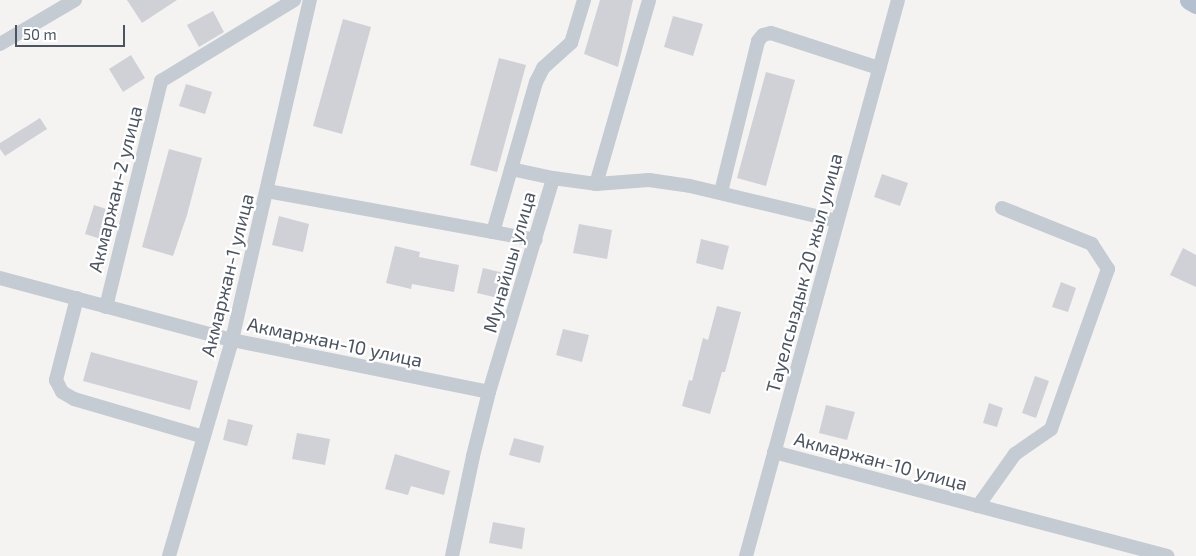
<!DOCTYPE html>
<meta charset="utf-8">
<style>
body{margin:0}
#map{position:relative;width:1196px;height:556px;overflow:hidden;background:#f4f3f2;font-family:"Exo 2",sans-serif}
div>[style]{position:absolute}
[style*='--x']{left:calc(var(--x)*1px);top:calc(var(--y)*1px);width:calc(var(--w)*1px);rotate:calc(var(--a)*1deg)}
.building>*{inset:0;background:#d0d1d6}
.minor>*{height:14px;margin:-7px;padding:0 7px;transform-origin:7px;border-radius:7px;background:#c4cbd3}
.major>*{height:19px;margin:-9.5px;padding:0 9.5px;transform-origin:9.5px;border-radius:9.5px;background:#b4bfcf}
span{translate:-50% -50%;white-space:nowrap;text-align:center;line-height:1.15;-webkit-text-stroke:4.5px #fff;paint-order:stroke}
.street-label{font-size:19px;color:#4b545f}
.scale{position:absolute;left:15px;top:25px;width:110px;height:22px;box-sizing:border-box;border:2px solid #4b545f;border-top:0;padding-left:6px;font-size:15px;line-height:18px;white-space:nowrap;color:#4b545f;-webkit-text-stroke:4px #fff;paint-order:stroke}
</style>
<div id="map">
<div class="building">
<div style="clip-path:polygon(127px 0,177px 0,142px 23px)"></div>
<div style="clip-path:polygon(600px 0,633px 0,618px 67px,584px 54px)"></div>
<div style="clip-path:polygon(213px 11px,224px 32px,199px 47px,187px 25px)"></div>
<div style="clip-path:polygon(673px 16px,703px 24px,693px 56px,664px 47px)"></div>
<div style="clip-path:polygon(343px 19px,371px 27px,342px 134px,313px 126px)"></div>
<div style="clip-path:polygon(131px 55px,145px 78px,123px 92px,109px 69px)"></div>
<div style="clip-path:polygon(499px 58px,526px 65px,497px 172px,470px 165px)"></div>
<div style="clip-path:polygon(766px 72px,795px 80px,766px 186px,737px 178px)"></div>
<div style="clip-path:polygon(186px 84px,212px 92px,205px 114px,179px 106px)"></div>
<div style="clip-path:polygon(40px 118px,47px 129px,5px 156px,0 149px,0 143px)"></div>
<div style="clip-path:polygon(169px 149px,202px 158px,187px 215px,173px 256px,142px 247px)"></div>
<div style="clip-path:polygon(882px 174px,908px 183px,900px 206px,874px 197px)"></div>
<div style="clip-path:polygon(94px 205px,119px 213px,110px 242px,85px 234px)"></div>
<div style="clip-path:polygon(279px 216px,309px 224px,303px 252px,272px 245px)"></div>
<div style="clip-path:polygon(579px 224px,612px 230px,607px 259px,573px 253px)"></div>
<div style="clip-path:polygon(701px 239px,729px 246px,723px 270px,696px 263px)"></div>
<div style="clip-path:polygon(395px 246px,420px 252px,419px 257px,459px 265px,454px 292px,412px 284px,411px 289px,386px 283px)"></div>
<div style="clip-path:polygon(1183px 248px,1196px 255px,1196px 287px,1170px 275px)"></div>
<div style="clip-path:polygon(483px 268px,508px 274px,502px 299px,477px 293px)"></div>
<div style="clip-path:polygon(1061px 282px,1076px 288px,1068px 312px,1052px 307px)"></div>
<div style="clip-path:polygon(717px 306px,741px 312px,725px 372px,722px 372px,710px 414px,682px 406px,689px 380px,692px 381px,703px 338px,708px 340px)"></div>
<div style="clip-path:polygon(563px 329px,589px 335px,582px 362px,556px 355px)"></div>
<div style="clip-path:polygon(91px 352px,198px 381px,190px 410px,83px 381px)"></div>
<div style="clip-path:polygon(1035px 376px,1049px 381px,1036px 418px,1022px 413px)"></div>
<div style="clip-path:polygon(989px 403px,1003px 408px,997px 427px,983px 423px)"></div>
<div style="clip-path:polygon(826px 405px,855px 412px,847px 440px,819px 433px)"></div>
<div style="clip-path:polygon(228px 419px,253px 425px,247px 446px,223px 440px)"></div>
<div style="clip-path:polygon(297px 433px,330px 439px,325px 465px,292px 459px)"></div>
<div style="clip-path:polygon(514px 438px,544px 446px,540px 463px,509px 455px)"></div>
<div style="clip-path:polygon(395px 454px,450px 471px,444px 495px,411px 486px,408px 495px,385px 489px)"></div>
<div style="clip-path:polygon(493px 522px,525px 528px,522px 549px,489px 543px)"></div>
</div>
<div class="minor">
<div style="--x:0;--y:44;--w:87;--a:-30.4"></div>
<div style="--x:511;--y:169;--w:43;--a:12.1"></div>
<div style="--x:596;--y:184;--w:53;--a:-4.3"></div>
<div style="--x:649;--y:180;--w:41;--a:8.3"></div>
<div style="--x:690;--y:186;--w:151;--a:13.4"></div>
<div style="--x:267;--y:191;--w:273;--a:10.3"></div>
<div style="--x:721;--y:192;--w:155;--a:-76.2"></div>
<div style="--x:758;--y:41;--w:8;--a:-50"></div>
<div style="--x:763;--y:35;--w:8;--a:-14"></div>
<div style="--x:771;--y:33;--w:114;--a:18"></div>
<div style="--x:493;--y:232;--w:156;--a:-74"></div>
<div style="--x:536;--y:82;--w:16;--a:-63"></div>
<div style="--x:543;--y:68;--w:38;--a:-42"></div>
<div style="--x:571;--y:43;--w:45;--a:-73.2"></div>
<div style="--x:0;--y:278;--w:240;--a:15"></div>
<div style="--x:232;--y:340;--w:262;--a:11.4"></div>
<div style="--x:77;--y:298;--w:85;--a:104.4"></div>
<div style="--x:56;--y:380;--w:13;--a:63"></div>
<div style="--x:62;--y:392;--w:14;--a:30"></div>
<div style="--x:74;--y:399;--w:135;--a:16.3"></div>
<div style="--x:106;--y:307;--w:233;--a:-76.3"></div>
<div style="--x:161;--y:81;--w:156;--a:-31.3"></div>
<div style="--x:774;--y:452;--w:407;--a:14.8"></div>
<div style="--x:978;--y:506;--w:64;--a:-54.6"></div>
<div style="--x:1015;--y:454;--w:44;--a:-34.8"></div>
<div style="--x:1051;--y:429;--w:170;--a:-70.4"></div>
<div style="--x:1108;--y:269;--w:30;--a:-123"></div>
<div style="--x:1092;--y:244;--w:97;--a:-158.2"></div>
<div style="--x:169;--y:556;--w:225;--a:-73.7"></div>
<div style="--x:232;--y:340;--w:349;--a:-77.1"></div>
<div style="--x:452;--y:556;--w:102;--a:-78.1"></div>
<div style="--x:473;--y:456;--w:66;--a:-76"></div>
<div style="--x:489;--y:392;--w:223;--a:-73.3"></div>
<div style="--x:553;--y:178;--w:43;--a:7.9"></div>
<div style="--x:596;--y:184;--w:191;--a:-73.9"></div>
<div style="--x:746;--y:556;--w:576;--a:-74.71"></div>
</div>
<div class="major">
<div style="--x:1189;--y:0;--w:8;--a:30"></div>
</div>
<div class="street-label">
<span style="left:115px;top:189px;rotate:-76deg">Акмаржан-2 улица</span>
<span style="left:509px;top:262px;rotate:-74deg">Мунайшы улица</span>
<span style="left:804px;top:273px;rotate:-75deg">Тауелсыздык 20 жыл улица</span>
<span style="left:227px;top:275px;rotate:-76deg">Акмаржан-1 улица</span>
<span style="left:335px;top:342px;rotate:12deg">Акмаржан-10 улица</span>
<span style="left:881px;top:461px;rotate:15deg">Акмаржан-10 улица</span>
</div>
<div class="scale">50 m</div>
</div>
